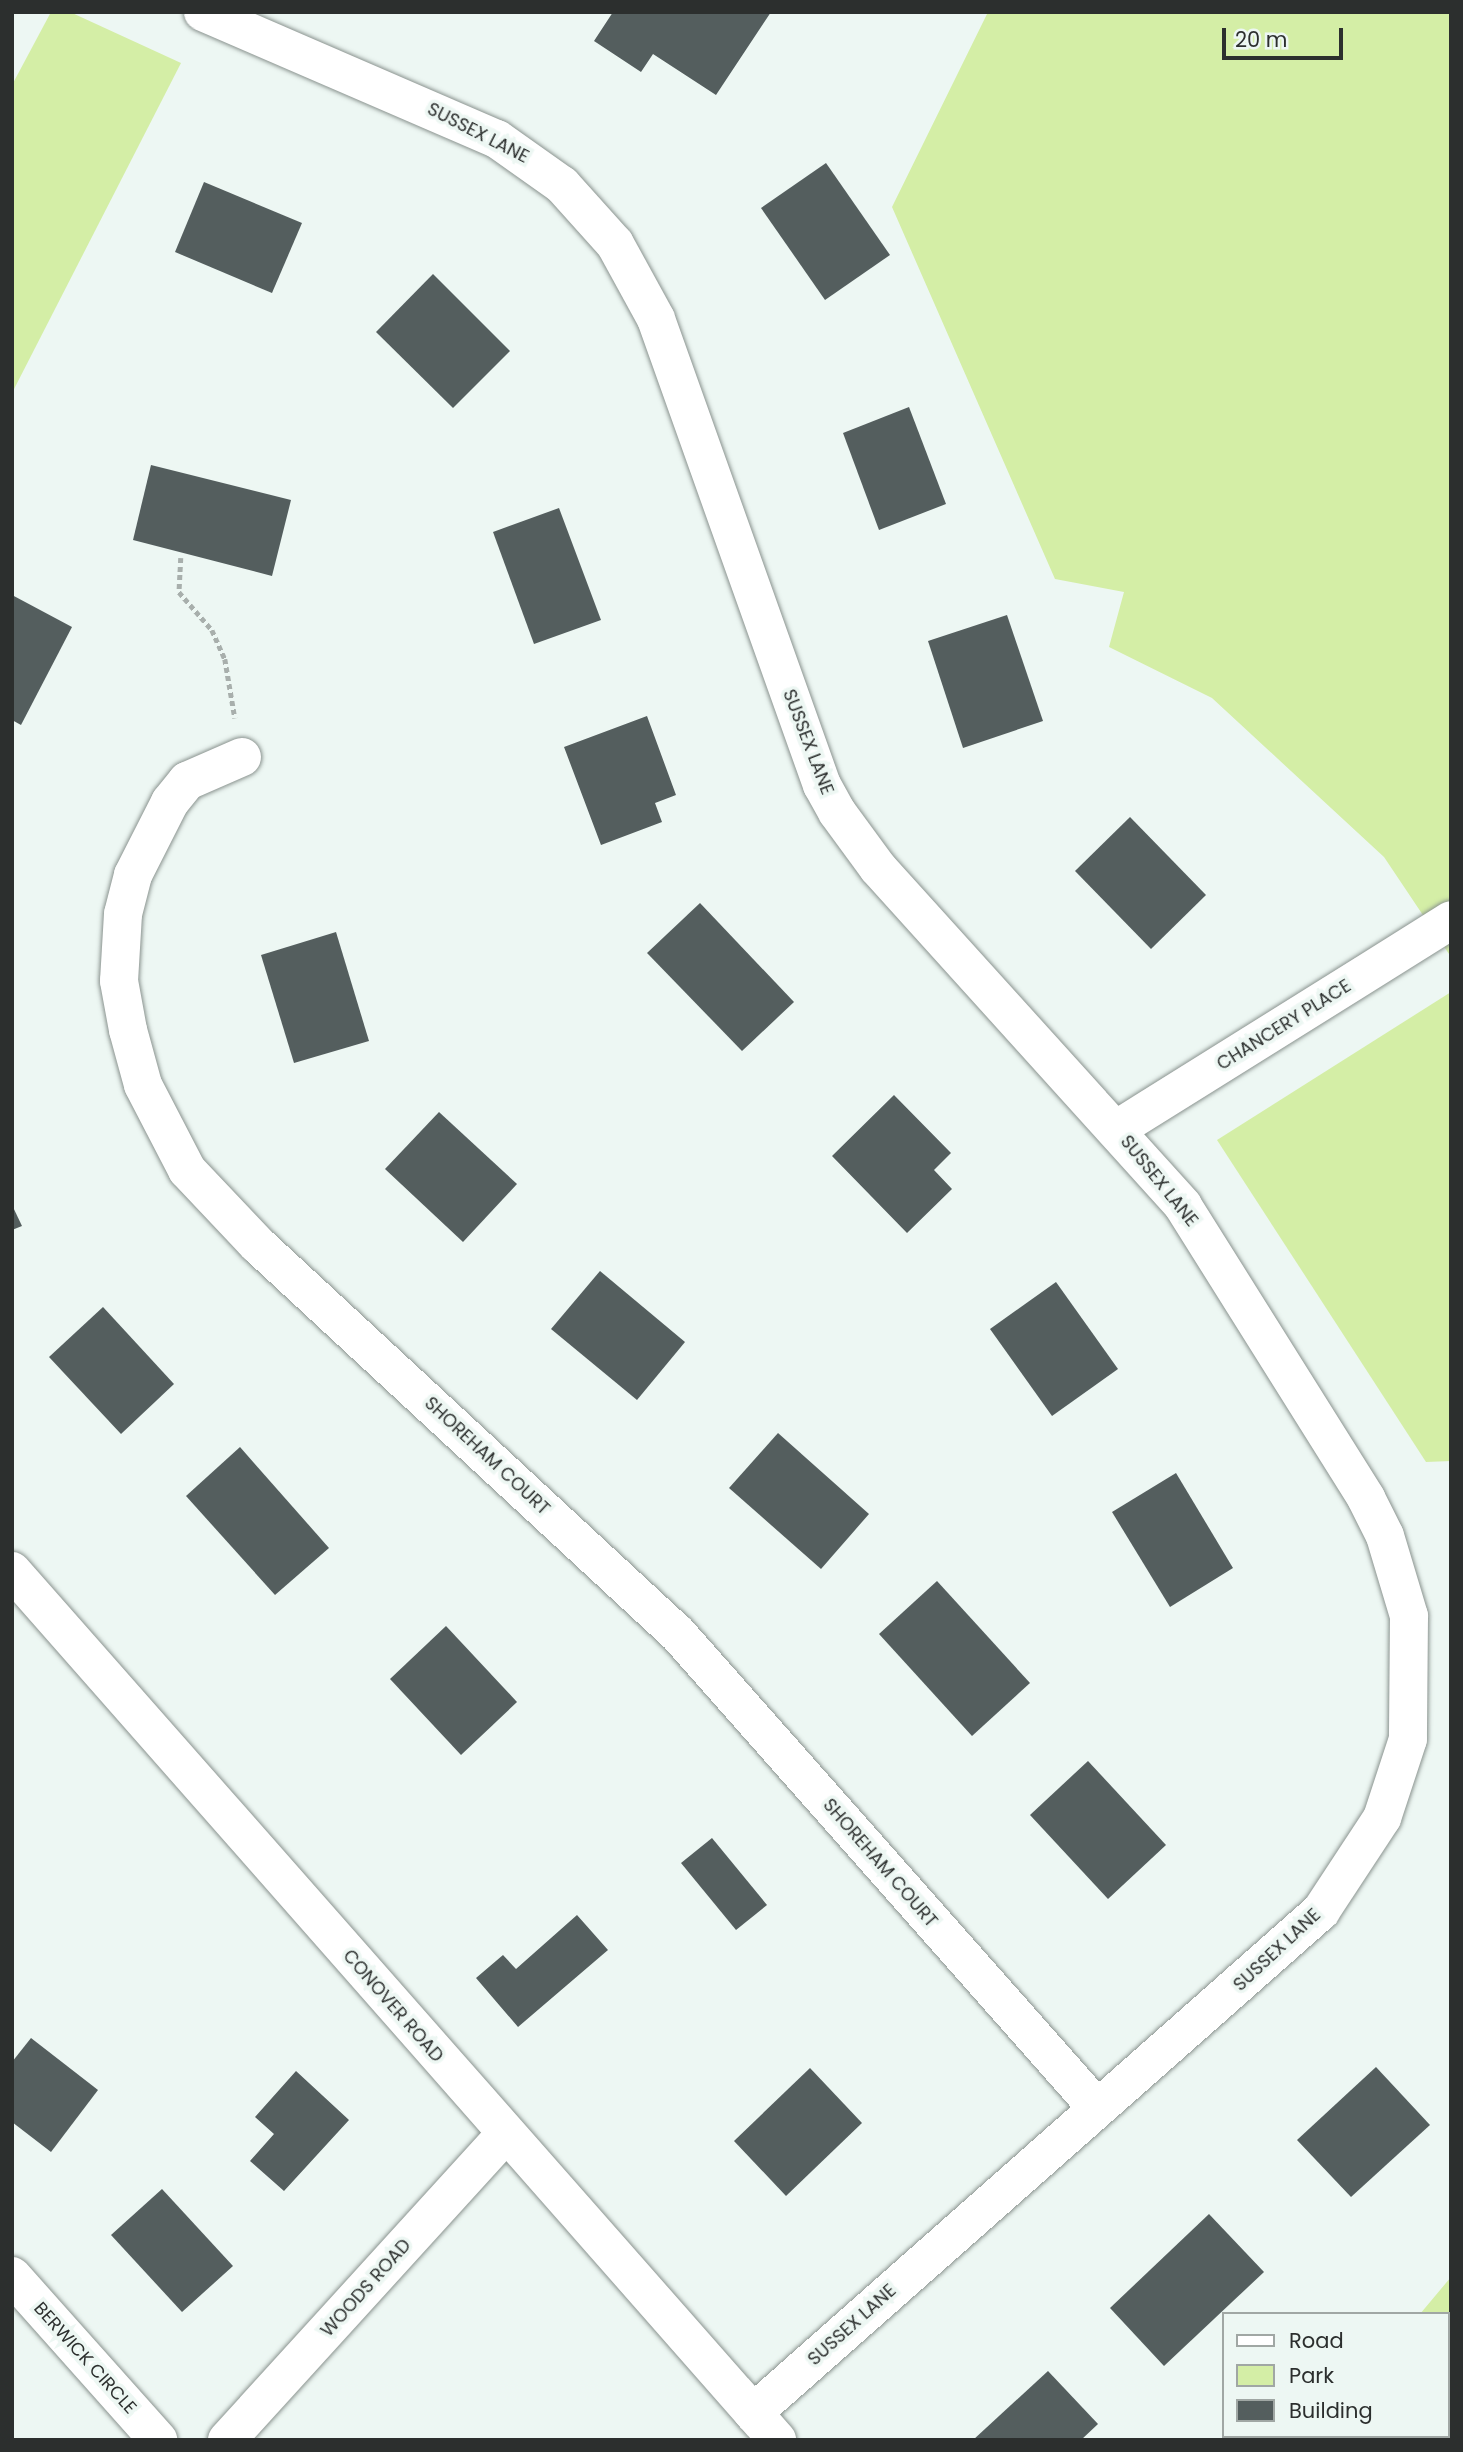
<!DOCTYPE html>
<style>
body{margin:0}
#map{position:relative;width:1463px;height:2452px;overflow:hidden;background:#edf7f3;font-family:Poppins,sans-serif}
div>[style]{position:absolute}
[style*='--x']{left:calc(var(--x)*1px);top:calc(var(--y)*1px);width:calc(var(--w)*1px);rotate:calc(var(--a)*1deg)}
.green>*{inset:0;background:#d4eea6}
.building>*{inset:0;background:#545e5e}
.path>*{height:4.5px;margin-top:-2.25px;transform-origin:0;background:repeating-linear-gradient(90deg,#a8afac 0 5px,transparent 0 8.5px)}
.roads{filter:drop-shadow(0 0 2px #8a938f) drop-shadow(0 0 2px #8a938f)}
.minor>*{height:38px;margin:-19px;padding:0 19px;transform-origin:19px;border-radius:19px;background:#fff}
span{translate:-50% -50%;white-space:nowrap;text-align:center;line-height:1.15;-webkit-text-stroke:7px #edf7f3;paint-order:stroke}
.street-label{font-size:18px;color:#2c2f2e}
.frame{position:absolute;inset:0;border:14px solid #2c2f2e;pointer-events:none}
.legend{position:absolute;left:1222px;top:2312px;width:228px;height:126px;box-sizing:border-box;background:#edf7f3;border:2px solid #a0a7a4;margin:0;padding:9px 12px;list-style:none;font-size:21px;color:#2c2f2e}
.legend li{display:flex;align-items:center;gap:14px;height:35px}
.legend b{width:35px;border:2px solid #a0a7a4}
.scale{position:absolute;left:1222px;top:28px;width:121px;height:32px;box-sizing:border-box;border:4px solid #2c2f2e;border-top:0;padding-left:9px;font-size:21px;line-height:24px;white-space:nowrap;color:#2c2f2e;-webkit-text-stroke:5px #edf7f3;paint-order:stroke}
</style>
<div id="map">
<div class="green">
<div style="clip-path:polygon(51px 12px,70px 12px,181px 63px,12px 393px,12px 85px)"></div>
<div style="clip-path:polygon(988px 12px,1451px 12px,1451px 957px,1384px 857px,1212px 698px,1109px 647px,1124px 592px,1055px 579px,892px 207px)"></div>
<div style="clip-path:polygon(1451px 992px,1451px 1461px,1426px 1462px,1217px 1140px)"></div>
<div style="clip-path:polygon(1451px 2277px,1451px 2440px,1333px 2440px,1447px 2436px,1447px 2314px,1420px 2314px)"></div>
</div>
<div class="building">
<div style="clip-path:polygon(613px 12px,771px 12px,716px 95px,653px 54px,641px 72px,594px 41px)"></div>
<div style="clip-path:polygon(826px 163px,890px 255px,825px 300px,761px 208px)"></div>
<div style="clip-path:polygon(204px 182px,302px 223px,272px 293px,175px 252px)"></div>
<div style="clip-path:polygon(433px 274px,510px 351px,453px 408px,376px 332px)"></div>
<div style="clip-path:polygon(909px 407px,946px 504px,879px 530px,843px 433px)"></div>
<div style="clip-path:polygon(151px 465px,291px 500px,272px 576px,133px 540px)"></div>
<div style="clip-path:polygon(559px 508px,601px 620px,534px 644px,493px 532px)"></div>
<div style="clip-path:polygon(12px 595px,72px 627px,21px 725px,12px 720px)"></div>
<div style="clip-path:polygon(1007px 615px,1043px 721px,963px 748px,928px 641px)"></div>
<div style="clip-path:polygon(647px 716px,676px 795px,655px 803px,662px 822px,601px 845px,564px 747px)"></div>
<div style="clip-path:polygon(1130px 817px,1206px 895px,1151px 949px,1075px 871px)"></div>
<div style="clip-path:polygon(700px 903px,794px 1002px,742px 1051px,647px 953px)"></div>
<div style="clip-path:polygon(336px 932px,369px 1041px,294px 1063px,261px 955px)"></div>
<div style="clip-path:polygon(894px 1095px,951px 1153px,934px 1170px,952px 1189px,907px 1233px,832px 1156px)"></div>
<div style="clip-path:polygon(439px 1112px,517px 1184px,463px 1242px,385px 1169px)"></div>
<div style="clip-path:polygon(12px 1205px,22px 1226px,12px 1230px)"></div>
<div style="clip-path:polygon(600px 1271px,685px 1342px,637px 1400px,551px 1329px)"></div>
<div style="clip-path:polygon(1056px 1282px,1118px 1369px,1052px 1416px,990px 1329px)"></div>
<div style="clip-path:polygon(103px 1307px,174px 1384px,121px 1434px,49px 1357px)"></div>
<div style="clip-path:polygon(778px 1433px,869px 1514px,821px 1569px,729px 1488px)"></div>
<div style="clip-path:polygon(240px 1447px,329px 1548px,275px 1595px,186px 1496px)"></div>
<div style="clip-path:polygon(1176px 1473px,1233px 1568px,1170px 1607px,1112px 1512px)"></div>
<div style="clip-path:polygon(937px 1581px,1030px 1683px,972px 1736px,879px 1634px)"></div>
<div style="clip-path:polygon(446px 1626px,517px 1702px,461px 1755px,390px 1679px)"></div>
<div style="clip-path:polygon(1088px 1761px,1166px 1845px,1108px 1899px,1030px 1815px)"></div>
<div style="clip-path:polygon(712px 1838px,767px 1905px,736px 1930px,681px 1863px)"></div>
<div style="clip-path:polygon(577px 1915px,608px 1950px,518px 2027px,476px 1978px,503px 1955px,516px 1969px)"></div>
<div style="clip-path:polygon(31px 2038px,98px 2090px,51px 2152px,12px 2122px,12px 2062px)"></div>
<div style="clip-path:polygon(1376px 2067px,1430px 2125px,1351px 2197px,1297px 2140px)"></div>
<div style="clip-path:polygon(810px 2068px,862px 2123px,786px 2196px,734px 2141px)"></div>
<div style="clip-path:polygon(296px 2071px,349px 2120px,284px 2191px,250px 2161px,274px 2134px,255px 2117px)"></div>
<div style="clip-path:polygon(162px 2189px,233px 2266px,182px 2312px,111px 2235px)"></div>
<div style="clip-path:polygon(1209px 2214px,1264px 2272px,1164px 2366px,1110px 2308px)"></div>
<div style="clip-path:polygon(1048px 2371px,1098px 2424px,1081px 2440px,973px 2440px)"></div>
</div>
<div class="path">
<div style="--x:181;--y:558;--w:34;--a:93"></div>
<div style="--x:179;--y:592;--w:50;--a:49"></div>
<div style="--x:212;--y:630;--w:32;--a:66"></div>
<div style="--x:225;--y:659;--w:60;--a:80.4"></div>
</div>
<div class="roads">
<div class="minor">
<div style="--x:203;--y:12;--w:320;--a:23.4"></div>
<div style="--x:497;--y:139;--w:80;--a:35.3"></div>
<div style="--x:562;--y:185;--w:79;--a:48.1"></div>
<div style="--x:615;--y:244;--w:85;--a:61.3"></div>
<div style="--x:656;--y:319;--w:495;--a:70.4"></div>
<div style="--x:822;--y:785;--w:31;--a:61"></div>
<div style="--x:837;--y:812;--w:69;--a:53.8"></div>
<div style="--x:878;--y:868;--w:455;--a:47.9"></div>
<div style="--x:1183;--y:1206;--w:345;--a:57.9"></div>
<div style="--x:1366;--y:1498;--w:42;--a:63.4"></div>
<div style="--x:1385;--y:1536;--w:84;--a:73.3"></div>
<div style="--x:1409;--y:1616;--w:123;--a:90.5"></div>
<div style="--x:1408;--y:1739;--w:83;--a:108.2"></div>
<div style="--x:1382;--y:1818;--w:111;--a:123.3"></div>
<div style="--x:1321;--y:1911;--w:758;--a:138.53"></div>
<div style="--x:242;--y:757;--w:60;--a:156.4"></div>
<div style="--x:187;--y:781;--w:27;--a:129"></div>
<div style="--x:170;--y:802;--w:82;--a:116.9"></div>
<div style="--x:133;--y:875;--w:40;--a:104.4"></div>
<div style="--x:123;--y:914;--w:67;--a:93.4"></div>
<div style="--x:119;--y:981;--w:50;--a:79.6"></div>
<div style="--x:128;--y:1030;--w:57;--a:74.7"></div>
<div style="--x:143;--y:1085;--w:96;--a:62.6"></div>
<div style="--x:187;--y:1170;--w:103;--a:46.6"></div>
<div style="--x:258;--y:1245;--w:572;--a:42.81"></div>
<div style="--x:678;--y:1634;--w:633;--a:48.52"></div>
<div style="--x:1117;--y:1129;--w:394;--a:-32"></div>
<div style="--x:12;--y:1571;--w:1158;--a:48.64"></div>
<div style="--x:12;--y:2276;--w:220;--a:48.3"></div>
<div style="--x:227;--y:2440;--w:411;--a:-47.7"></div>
</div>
</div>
<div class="street-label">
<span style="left:478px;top:133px;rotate:27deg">SUSSEX LANE</span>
<span style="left:808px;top:742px;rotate:69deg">SUSSEX LANE</span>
<span style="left:1284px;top:1025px;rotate:-32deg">CHANCERY PLACE</span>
<span style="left:1159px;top:1181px;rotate:51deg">SUSSEX LANE</span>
<span style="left:487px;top:1456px;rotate:43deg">SHOREHAM COURT</span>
<span style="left:880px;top:1863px;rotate:49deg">SHOREHAM COURT</span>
<span style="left:1277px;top:1950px;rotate:-43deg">SUSSEX LANE</span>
<span style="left:393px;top:2006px;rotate:49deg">CONOVER ROAD</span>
<span style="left:366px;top:2288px;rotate:-48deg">WOODS ROAD</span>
<span style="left:852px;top:2325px;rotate:-42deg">SUSSEX LANE</span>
<span style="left:85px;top:2358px;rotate:48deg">BERWICK CIRCLE</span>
</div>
<div class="frame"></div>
<ul class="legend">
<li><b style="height:9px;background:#fff"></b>Road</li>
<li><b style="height:19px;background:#d4eea6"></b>Park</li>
<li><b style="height:19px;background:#545e5e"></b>Building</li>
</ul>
<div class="scale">20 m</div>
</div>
